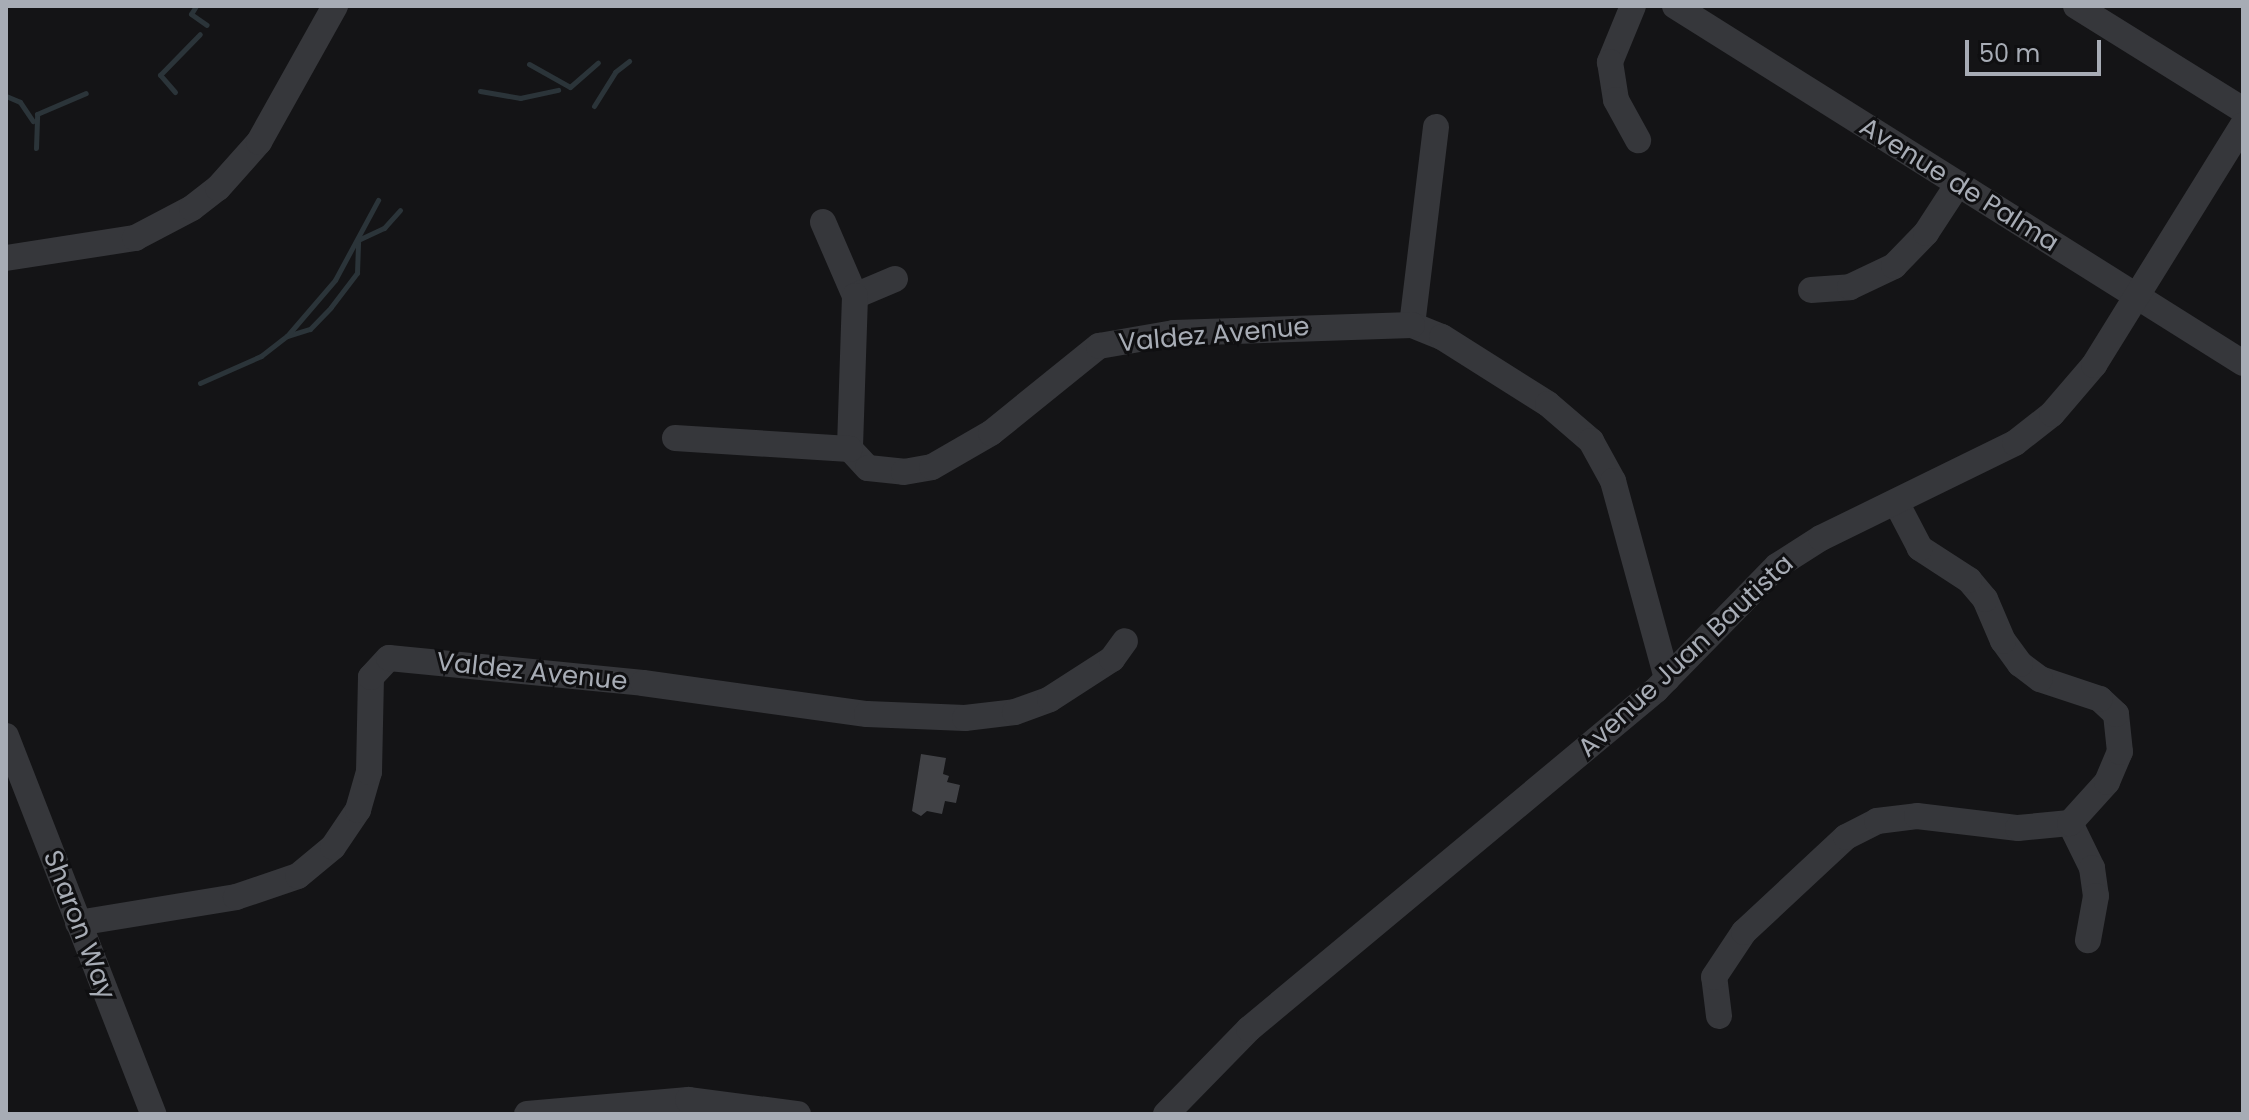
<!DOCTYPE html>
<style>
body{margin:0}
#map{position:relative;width:2249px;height:1120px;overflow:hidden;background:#141416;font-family:Poppins,sans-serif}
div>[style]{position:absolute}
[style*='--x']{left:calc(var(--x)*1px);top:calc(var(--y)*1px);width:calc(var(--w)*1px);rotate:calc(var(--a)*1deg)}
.stream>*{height:5px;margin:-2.5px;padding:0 2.5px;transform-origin:2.5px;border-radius:2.5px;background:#2b3439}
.building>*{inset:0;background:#414246}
.minor>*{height:26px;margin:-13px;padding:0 13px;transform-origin:13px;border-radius:13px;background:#36373b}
span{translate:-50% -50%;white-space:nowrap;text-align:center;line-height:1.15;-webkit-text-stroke:6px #0f0f11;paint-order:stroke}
.street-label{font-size:26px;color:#a7acb5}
.frame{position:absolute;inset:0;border:8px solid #a7acb5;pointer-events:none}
.scale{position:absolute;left:1965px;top:40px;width:136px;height:36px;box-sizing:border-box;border:4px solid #a7acb5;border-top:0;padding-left:10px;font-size:24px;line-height:28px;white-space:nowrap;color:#a7acb5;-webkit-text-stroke:6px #0f0f11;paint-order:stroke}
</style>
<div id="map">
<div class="stream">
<div style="--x:196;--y:6;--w:9;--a:122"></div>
<div style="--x:191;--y:14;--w:19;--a:35"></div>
<div style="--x:529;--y:64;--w:47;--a:29.3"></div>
<div style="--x:570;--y:87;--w:37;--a:-41"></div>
<div style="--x:480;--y:91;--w:41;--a:9.9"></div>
<div style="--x:520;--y:98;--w:39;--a:-12"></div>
<div style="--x:175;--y:92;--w:23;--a:-131"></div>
<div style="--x:160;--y:75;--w:57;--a:-45.7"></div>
<div style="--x:6;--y:96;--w:15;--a:23"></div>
<div style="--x:20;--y:102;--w:23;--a:56"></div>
<div style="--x:594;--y:106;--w:40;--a:-58"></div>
<div style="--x:615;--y:72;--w:18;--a:-38"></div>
<div style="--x:36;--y:148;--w:34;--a:-88"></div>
<div style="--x:37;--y:114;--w:53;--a:-23.2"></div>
<div style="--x:287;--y:336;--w:24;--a:-17"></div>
<div style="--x:310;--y:329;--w:30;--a:-46"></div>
<div style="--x:331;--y:307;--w:43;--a:-52.6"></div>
<div style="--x:357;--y:273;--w:33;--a:-88"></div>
<div style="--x:358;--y:240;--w:29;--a:-25"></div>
<div style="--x:384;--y:228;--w:24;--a:-48"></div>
<div style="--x:200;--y:383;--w:67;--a:-23.9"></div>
<div style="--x:261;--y:356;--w:33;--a:-38"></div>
<div style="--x:287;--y:336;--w:74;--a:-49.4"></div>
<div style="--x:335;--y:280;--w:91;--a:-61.7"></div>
</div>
<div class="building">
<div style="clip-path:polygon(921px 754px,946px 758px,943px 774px,949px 776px,947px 782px,960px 785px,956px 803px,945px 801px,942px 814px,927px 811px,921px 816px,912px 811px)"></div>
</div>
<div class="minor">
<div style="--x:1633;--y:6;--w:61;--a:112.3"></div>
<div style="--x:1610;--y:62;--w:38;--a:81"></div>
<div style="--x:1616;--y:100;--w:46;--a:61.2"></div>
<div style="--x:1675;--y:6;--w:671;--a:32.15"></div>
<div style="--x:2076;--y:6;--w:197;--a:31.9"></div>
<div style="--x:1436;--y:127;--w:199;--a:96.9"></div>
<div style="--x:1412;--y:325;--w:32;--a:22"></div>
<div style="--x:1442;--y:337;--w:125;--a:32.3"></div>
<div style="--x:1548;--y:404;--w:57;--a:40.7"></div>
<div style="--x:1591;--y:441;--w:46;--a:61.2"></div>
<div style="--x:1613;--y:481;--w:205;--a:74.7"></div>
<div style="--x:823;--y:222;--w:81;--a:66.6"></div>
<div style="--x:6;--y:258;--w:131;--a:-8.8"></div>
<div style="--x:135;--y:238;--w:64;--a:-27.8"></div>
<div style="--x:192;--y:208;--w:33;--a:-38"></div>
<div style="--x:218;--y:188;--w:62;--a:-48.3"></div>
<div style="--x:259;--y:142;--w:156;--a:-60.8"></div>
<div style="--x:895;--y:279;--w:43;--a:157"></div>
<div style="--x:855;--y:296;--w:153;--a:91.9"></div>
<div style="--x:850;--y:449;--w:26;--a:47"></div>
<div style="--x:868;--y:468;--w:36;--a:6"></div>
<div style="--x:904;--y:472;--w:28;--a:-10"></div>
<div style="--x:932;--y:467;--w:68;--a:-30"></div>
<div style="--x:991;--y:433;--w:139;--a:-38.9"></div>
<div style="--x:1099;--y:346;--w:76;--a:-9.8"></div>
<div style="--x:1174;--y:333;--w:238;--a:-1.9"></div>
<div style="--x:1811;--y:290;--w:39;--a:-4"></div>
<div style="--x:1850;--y:287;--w:49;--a:-25.5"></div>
<div style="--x:1894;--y:266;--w:46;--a:-45.9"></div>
<div style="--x:1926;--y:233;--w:59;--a:-56.9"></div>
<div style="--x:675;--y:438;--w:175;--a:3.6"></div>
<div style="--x:6;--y:736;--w:406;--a:68.7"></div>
<div style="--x:2070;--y:823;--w:50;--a:63.9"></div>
<div style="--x:2092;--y:868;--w:28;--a:82"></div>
<div style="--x:2096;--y:896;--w:45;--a:100.3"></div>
<div style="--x:78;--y:923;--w:160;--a:-9.3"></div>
<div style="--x:236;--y:897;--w:65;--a:-18.7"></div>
<div style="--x:298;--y:876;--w:45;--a:-39.6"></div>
<div style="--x:333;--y:847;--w:45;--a:-56"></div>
<div style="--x:358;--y:810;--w:40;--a:-74"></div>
<div style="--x:369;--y:772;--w:95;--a:-88.8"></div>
<div style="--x:371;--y:677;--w:26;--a:-47"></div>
<div style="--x:389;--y:658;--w:255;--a:5.6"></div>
<div style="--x:643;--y:683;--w:226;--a:7.9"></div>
<div style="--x:867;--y:714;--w:98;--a:2.3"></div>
<div style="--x:965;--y:718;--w:50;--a:-6.8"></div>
<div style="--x:1015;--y:712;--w:37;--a:-20"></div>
<div style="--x:1050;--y:699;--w:74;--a:-32.8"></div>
<div style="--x:1112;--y:659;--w:22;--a:-54"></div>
<div style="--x:1719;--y:1016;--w:39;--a:-97"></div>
<div style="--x:1714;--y:977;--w:54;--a:-56.3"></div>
<div style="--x:1744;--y:932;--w:139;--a:-43"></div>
<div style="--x:1846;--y:837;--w:35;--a:-27"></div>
<div style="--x:1877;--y:821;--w:40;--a:-7.1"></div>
<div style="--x:1917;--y:816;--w:102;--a:6.8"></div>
<div style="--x:2018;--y:828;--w:52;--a:-5.5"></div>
<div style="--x:2070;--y:823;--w:55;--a:-47.9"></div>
<div style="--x:2107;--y:782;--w:33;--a:-67"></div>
<div style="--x:2120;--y:752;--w:38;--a:-96"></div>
<div style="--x:2116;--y:714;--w:22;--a:-137"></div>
<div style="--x:2100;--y:699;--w:63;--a:-161.6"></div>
<div style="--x:2040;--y:679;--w:25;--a:-143"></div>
<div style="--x:2020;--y:664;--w:29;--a:-126"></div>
<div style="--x:2003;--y:641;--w:46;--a:-113.2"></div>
<div style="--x:1985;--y:599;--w:25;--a:-130"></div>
<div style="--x:1969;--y:580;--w:59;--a:-146.9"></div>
<div style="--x:1920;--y:548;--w:52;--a:-117.6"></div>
<div style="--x:527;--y:1114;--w:162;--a:-5"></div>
<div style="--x:688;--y:1100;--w:111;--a:7.3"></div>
<div style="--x:1166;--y:1114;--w:119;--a:-45.7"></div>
<div style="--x:1249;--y:1029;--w:530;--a:-39.79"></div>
<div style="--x:1656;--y:690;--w:173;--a:-45.7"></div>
<div style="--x:1777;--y:566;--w:52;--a:-32.5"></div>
<div style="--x:1821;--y:538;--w:216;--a:-26.1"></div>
<div style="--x:2015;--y:443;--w:47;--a:-38.1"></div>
<div style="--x:2052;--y:414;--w:65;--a:-49.4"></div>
<div style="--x:2094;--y:365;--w:282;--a:-58.2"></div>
</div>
<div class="street-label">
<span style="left:1959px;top:185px;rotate:32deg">Avenue de Palma</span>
<span style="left:1214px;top:335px;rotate:-5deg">Valdez Avenue</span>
<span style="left:1686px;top:656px;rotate:-43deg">Avenue Juan Bautista</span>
<span style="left:532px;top:672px;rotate:6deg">Valdez Avenue</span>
<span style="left:79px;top:925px;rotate:69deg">Sharon Way</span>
</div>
<div class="frame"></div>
<div class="scale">50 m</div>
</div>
